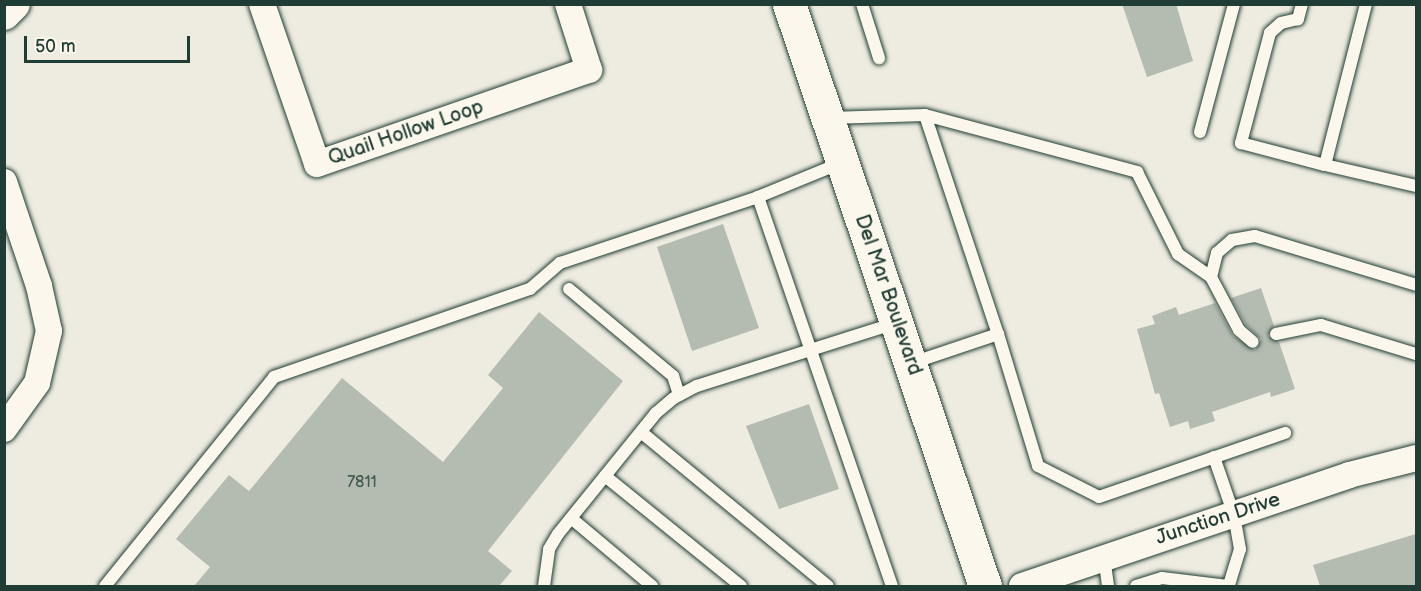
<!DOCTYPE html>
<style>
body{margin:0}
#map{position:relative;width:1421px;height:591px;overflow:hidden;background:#eeece1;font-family:"Balsamiq Sans",sans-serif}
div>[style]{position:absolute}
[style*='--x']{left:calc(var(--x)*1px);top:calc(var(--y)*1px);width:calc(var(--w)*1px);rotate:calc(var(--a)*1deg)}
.building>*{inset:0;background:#b4bbb0}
.roads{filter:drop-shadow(0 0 2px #1f3d34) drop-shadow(0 0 2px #1f3d34)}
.service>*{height:12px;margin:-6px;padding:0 6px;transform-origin:6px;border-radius:6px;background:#fbf7ec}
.minor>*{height:26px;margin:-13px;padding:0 13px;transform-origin:13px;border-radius:13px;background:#fbf7ec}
.tertiary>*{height:32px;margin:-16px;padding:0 16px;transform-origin:16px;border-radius:16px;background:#fbf7ec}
.secondary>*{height:33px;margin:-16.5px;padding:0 16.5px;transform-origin:16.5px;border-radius:16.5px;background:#fbf7ec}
span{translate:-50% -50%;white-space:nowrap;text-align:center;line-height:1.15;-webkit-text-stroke:4.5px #fbf7ec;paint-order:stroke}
.number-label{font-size:16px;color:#445c53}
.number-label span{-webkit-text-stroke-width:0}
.street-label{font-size:20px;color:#1f3d34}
.frame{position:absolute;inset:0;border:6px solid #1f3d34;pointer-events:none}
.scale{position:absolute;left:24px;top:36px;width:166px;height:27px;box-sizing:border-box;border:3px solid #1f3d34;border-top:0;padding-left:8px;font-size:18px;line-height:21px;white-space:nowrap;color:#1f3d34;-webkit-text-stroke:4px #fbf7ec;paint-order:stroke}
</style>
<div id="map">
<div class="building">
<div style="clip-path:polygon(1122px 4px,1176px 4px,1193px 61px,1147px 77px)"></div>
<div style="clip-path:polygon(723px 224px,759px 328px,692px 351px,657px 247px)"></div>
<div style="clip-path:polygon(1261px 288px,1274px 326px,1268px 336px,1279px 342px,1295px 389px,1271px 397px,1270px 392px,1212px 412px,1215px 421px,1190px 429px,1188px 421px,1170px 427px,1159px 393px,1155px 394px,1137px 329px,1155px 324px,1152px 316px,1176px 307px,1179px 315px,1215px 303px,1233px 336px,1255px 350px,1261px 339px,1246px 325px,1231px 298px)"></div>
<div style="clip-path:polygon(539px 312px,623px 381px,488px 551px,512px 571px,499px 586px,194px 586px,210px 567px,176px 539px,229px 475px,249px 491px,342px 378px,443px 462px,503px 388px,488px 375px)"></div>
<div style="clip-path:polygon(809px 404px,839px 489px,779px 509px,746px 426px)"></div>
<div style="clip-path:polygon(1416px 534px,1416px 586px,1320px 586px,1313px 565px)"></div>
</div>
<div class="roads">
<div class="service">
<div style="--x:862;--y:4;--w:57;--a:72.5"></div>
<div style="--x:1302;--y:4;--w:16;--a:105"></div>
<div style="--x:1298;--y:19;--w:17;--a:167"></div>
<div style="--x:1281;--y:23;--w:15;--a:138"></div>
<div style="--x:1270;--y:33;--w:114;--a:104.8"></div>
<div style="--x:1241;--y:143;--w:87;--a:14.7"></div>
<div style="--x:1325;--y:165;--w:166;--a:-75.7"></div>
<div style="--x:925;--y:115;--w:231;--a:71.6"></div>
<div style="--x:829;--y:118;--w:96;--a:-1.8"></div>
<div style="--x:925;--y:115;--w:220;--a:15"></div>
<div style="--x:1137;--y:172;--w:92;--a:63.4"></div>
<div style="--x:1178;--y:254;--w:40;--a:34.9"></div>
<div style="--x:1211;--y:277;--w:60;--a:62.2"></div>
<div style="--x:1239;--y:330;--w:18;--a:41"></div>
<div style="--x:1200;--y:132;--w:132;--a:-75.1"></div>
<div style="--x:1325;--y:165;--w:93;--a:13"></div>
<div style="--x:758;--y:197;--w:411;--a:71"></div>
<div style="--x:1211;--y:277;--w:25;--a:-76"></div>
<div style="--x:1217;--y:253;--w:20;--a:-41"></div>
<div style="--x:1232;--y:240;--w:23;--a:-10"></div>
<div style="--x:1255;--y:236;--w:168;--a:16.9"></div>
<div style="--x:569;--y:289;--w:136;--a:39.9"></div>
<div style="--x:673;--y:376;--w:20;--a:72"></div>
<div style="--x:1276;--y:334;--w:46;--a:-11.3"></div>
<div style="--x:1321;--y:325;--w:99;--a:17"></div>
<div style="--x:912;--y:363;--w:91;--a:-18.6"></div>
<div style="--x:998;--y:334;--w:138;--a:73.1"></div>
<div style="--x:1038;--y:466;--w:68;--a:26.9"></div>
<div style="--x:1099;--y:497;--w:197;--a:-19"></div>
<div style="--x:641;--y:432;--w:242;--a:39.5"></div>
<div style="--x:1214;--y:457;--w:61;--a:71"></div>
<div style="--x:1234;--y:515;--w:35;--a:80"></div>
<div style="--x:1240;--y:549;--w:39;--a:107"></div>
<div style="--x:605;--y:476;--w:175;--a:39"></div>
<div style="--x:571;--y:518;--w:106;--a:40"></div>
<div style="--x:1104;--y:557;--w:29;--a:82"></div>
<div style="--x:105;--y:586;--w:269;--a:-51"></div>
<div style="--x:274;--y:377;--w:271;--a:-19"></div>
<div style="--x:530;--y:289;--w:40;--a:-41"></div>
<div style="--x:560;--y:263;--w:209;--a:-18.4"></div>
<div style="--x:758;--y:197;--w:90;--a:-22.3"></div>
<div style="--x:544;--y:586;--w:37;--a:-82"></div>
<div style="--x:549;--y:549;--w:17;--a:-59"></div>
<div style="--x:558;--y:534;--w:156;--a:-51"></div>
<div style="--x:656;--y:413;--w:23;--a:-40"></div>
<div style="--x:674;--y:398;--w:26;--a:-28"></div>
<div style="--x:697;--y:386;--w:209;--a:-17.6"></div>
<div style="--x:1136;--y:586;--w:27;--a:-17"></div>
<div style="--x:1162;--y:578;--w:66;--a:6.9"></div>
</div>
<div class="minor">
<div style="--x:262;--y:4;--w:169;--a:71"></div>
<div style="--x:317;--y:164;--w:288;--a:-19.1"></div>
<div style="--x:589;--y:70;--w:69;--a:-107.7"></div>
<div style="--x:4;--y:182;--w:110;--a:71.4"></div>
<div style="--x:39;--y:286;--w:46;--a:77.5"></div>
<div style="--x:49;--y:331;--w:53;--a:103"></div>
<div style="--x:37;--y:383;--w:57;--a:125.7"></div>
<div style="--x:1022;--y:586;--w:345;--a:-18.7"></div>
<div style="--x:1349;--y:475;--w:69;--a:-14.2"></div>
</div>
<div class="tertiary">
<div style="--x:4;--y:14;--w:14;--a:-45"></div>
</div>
<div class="secondary">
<div style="--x:789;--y:4;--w:614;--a:71.39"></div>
</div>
</div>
<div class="number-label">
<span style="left:362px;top:483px">7811</span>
</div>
<div class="street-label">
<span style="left:406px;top:133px;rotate:-19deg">Quail Hollow Loop</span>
<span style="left:888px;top:295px;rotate:71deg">Del Mar Boulevard</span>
<span style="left:1218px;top:519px;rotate:-18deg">Junction Drive</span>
</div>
<div class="frame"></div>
<div class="scale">50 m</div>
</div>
